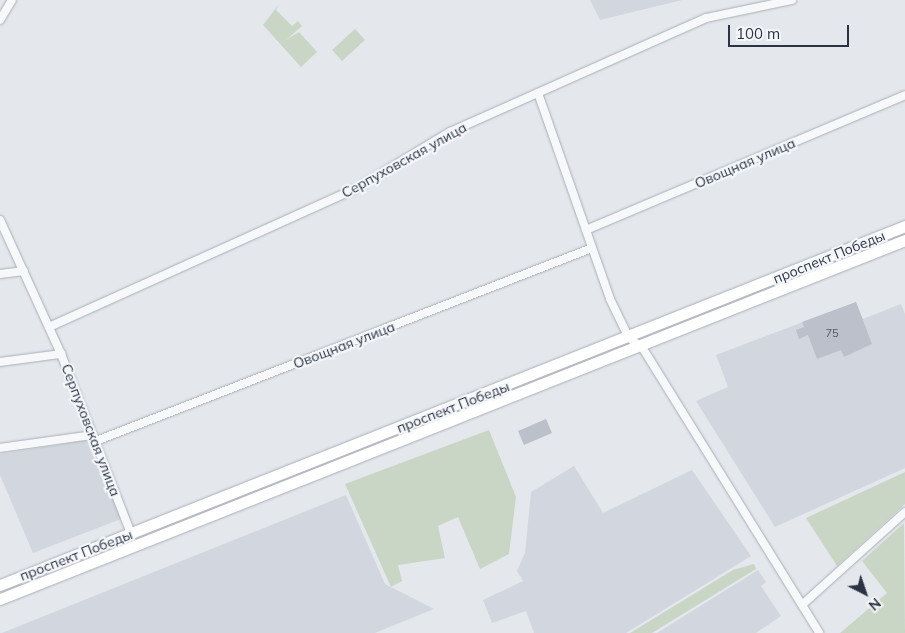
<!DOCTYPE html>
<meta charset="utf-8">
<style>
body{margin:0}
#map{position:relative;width:905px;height:633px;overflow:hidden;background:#e4e7ec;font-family:Mulish,sans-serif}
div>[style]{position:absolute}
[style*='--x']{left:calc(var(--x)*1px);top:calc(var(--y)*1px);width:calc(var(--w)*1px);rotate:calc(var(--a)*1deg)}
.built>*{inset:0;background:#d2d6de}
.green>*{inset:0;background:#c9d6c5}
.building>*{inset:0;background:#bbc0ca}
.roads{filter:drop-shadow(0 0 1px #a9aeb7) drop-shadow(0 0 1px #a9aeb7)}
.street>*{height:8px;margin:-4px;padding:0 4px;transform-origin:4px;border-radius:4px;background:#f7f8fa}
.primary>*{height:11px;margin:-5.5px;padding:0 5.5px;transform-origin:5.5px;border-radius:5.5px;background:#fff}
span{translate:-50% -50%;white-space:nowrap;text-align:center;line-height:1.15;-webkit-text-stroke:4.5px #f4f6f9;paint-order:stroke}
.number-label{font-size:11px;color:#4f5766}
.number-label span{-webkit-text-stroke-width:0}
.street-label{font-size:14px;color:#2b3445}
.north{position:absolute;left:840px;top:568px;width:50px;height:50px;-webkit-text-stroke:4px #f4f6f9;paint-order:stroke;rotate:139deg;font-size:14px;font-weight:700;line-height:20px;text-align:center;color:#2b3445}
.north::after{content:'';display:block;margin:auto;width:18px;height:22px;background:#2b3445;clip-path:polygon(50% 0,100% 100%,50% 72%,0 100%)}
.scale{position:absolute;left:728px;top:25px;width:121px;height:22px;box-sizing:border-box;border:2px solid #2b3445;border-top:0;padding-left:6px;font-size:15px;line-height:18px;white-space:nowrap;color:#2b3445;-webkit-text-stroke:4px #f4f6f9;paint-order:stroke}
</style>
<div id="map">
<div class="built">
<div style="clip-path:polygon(590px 0,682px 0,600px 20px)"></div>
<div style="clip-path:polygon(856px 302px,863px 319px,901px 304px,905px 314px,905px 468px,775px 527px,696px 401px,728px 387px,716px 355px)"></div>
<div style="clip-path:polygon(88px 440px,121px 519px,33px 553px,0 475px,0 454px)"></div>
<div style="clip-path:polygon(574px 466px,603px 513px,692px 470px,751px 556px,626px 633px,534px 633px,526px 611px,492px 623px,483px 600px,523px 581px,517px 571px,525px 553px,531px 492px)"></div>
<div style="clip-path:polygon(346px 495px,385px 584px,434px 609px,375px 633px,2px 633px)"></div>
<div style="clip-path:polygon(758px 570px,766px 582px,761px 586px,781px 616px,756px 633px,657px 633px)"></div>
</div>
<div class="green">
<div style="clip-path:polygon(279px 4px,276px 10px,292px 26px,298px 21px,302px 26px,286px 40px,299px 32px,317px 52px,301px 67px,263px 25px)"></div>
<div style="clip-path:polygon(355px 29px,365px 40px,342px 61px,332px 50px)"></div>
<div style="clip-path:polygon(489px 430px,516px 497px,509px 554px,480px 569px,458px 517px,438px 526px,445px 558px,398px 565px,402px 581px,391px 587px,345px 484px)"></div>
<div style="clip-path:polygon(905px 472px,905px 504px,837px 566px,806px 518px)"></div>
<div style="clip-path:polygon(904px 523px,905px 633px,840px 633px,887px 593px,862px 561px)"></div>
<div style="clip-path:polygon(754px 564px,756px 569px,652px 633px,630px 633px,733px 570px)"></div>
</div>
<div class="building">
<div style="clip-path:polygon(856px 302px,872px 344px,844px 357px,841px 350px,817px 359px,808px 335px,799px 339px,796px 330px,804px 327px,802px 322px)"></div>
<div style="clip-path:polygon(546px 419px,552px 433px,524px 445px,518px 431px)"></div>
</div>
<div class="roads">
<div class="street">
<div style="--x:0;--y:20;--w:23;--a:-59"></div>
<div style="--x:538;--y:93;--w:218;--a:70.7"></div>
<div style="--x:610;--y:299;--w:43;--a:64"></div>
<div style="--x:629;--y:338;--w:16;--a:35"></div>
<div style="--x:642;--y:347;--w:336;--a:58.2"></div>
<div style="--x:0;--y:220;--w:147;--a:65.5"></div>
<div style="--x:61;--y:354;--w:193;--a:68.7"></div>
<div style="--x:586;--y:230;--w:346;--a:-22.9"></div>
<div style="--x:0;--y:274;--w:24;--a:-7"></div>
<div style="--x:49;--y:327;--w:336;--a:-24.3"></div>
<div style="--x:355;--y:189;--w:111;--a:-31"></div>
<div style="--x:450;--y:132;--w:280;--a:-24"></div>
<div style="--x:706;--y:18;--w:88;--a:-11.8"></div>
<div style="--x:0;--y:362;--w:62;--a:-7.5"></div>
<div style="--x:96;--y:441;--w:532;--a:-21.26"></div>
<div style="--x:0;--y:448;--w:94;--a:-8"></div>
<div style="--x:803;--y:604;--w:137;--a:-42"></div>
</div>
<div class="primary">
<div style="--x:0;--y:585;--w:974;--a:-21.64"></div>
<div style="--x:0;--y:599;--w:974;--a:-21.64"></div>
</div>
</div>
<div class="number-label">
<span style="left:832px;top:333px">75</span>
</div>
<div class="street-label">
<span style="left:404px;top:160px;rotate:-29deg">Серпуховская улица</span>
<span style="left:745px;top:163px;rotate:-23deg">Овощная улица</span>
<span style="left:829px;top:257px;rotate:-22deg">проспект Победы</span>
<span style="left:344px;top:345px;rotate:-21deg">Овощная улица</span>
<span style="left:453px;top:407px;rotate:-21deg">проспект Победы</span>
<span style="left:91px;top:430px;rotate:69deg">Серпуховская улица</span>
<span style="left:76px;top:555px;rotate:-21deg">проспект Победы</span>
</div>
<div class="north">N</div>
<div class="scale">100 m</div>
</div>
